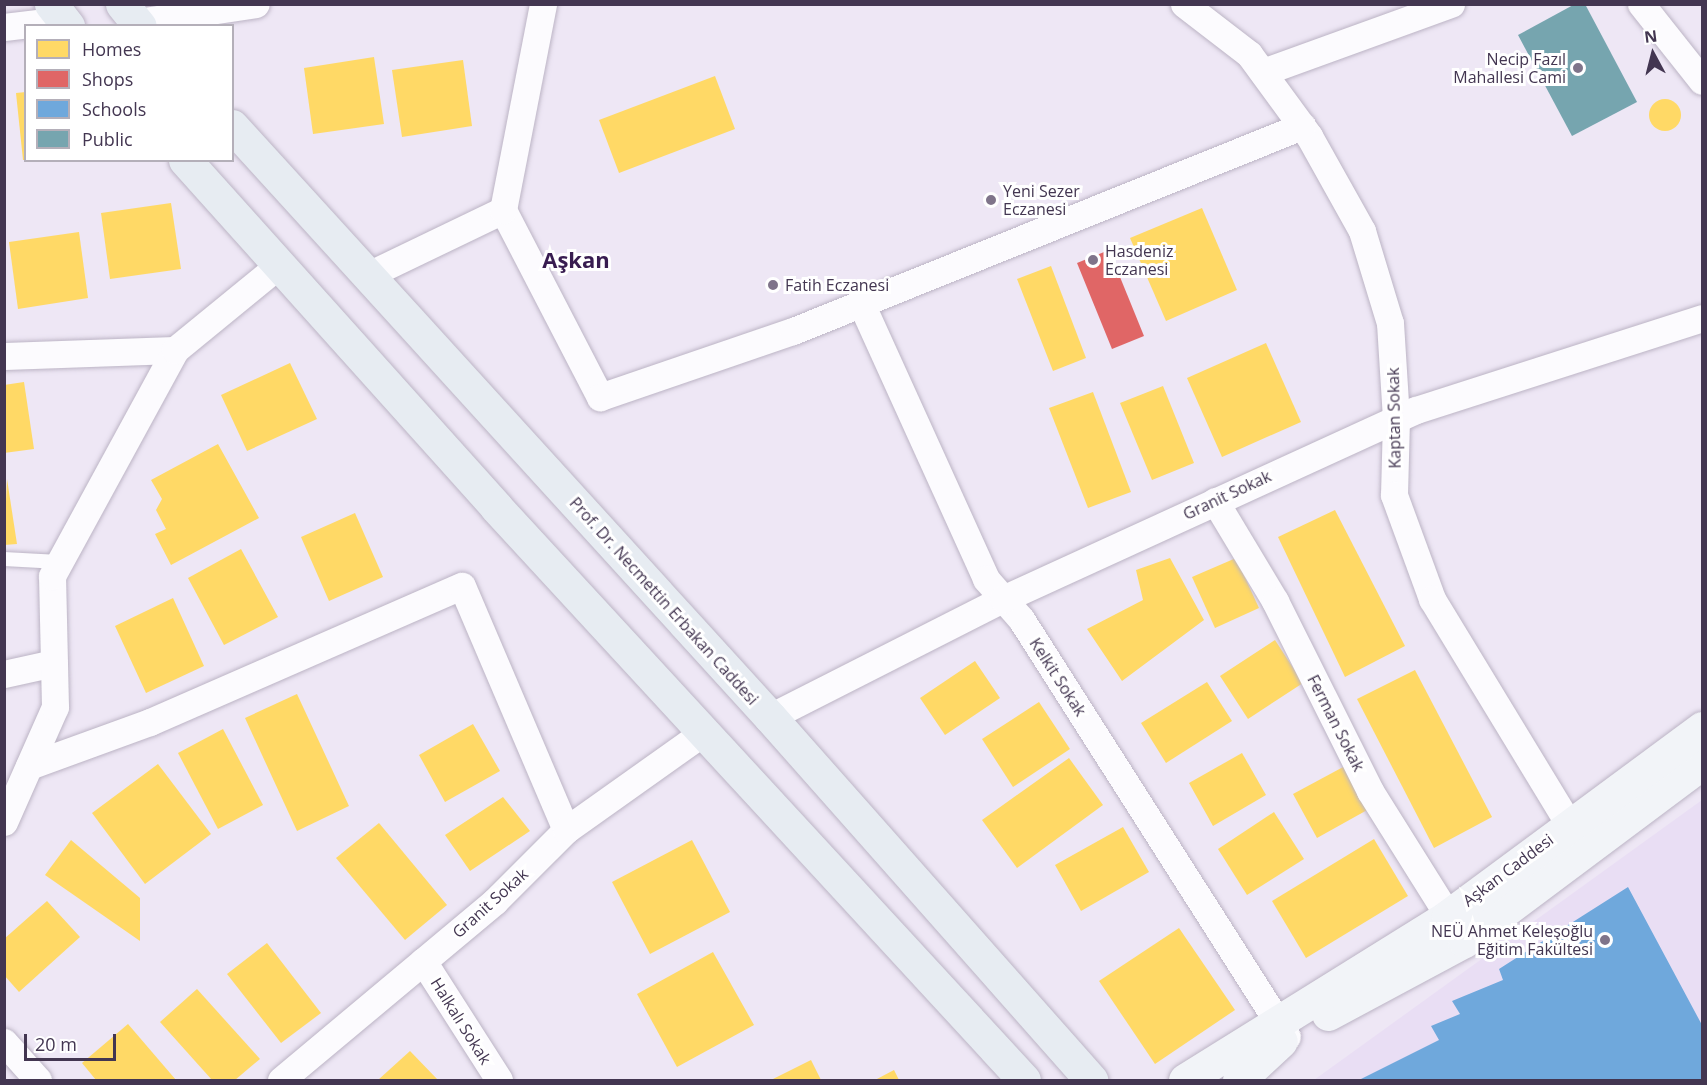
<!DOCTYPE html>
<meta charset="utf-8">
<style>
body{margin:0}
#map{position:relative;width:1707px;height:1085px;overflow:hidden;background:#eee7f5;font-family:"Open Sans",sans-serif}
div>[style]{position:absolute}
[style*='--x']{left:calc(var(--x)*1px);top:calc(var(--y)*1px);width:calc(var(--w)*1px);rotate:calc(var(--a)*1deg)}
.built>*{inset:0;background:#e9def4}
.homes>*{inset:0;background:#ffd966}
.round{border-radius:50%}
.shops>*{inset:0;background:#e06666}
.schools>*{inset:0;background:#6fa8dc}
.public>*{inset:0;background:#76a5af}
.roads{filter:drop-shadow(0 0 2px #bcb4c5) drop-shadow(0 0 2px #bcb4c5)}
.lane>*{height:14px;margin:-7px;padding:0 7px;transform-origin:7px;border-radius:7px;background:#fcfbfe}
.street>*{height:27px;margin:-13.5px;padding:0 13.5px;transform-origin:13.5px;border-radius:13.5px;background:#fcfbfe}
.secondary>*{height:33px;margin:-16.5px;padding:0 16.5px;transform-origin:16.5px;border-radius:16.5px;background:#f2f4f8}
.primary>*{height:33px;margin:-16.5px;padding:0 16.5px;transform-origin:16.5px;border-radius:16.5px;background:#e7ecf2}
.dots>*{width:16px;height:16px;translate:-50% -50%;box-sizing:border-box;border:3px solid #fff;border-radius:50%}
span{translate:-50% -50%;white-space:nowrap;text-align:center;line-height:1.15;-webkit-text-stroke:6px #fff;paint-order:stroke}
.poi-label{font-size:16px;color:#433651}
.right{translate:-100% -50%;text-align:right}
.left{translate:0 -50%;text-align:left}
.street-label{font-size:16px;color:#433651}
.district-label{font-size:22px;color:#381c50;font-weight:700}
.frame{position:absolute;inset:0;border:6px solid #433651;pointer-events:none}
.legend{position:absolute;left:24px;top:24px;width:210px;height:138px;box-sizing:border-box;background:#fff;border:2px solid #b4afb9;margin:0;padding:8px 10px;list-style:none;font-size:18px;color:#433651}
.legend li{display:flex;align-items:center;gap:12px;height:30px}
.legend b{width:30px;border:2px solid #b4afb9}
.north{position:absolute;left:1623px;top:24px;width:60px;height:60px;-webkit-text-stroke:4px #fff;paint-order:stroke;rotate:353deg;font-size:16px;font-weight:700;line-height:24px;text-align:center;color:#433651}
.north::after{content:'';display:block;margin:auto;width:21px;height:27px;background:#433651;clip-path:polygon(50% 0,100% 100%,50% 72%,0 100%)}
.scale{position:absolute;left:24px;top:1034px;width:92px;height:27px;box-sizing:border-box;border:3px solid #433651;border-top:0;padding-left:8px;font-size:18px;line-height:21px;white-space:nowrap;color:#433651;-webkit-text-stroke:4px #fff;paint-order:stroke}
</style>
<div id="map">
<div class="built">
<div style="clip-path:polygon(1702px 800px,1702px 1080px,1314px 1080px)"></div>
</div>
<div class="homes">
<div style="clip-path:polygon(374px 57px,384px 124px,313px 134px,304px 68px)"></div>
<div style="clip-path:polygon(463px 60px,472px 126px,402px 137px,392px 70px)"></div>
<div style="clip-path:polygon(715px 76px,735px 129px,619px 173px,599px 120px)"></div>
<div style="clip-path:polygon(26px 92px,26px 160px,23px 160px,16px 93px)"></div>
<div class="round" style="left:1649px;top:99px;width:32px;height:32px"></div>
<div style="clip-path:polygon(171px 203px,181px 269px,110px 279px,101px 213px)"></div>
<div style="clip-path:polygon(1202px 208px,1237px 290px,1166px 321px,1130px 238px)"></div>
<div style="clip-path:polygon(79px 232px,88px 298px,18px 309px,9px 242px)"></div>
<div style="clip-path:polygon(1051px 266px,1086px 358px,1053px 371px,1017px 279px)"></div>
<div style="clip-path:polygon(1266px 343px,1301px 422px,1222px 457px,1187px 378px)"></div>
<div style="clip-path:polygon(290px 363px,317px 419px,247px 451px,221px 395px)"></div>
<div style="clip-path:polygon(24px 382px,34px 449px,4px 453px,4px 385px)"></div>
<div style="clip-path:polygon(1163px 386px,1194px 463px,1152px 480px,1120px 403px)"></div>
<div style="clip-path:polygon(1093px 392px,1131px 492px,1088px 508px,1049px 408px)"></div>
<div style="clip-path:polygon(218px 444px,259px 518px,171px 565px,155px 534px,166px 529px,156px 510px,162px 499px,151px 480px)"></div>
<div style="clip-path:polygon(7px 479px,17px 544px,4px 545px)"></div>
<div style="clip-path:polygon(1335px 510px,1405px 646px,1345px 677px,1278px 537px)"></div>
<div style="clip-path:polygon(355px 513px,383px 577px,329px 601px,301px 537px)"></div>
<div style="clip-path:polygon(241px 549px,278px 617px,224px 645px,188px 578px)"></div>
<div style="clip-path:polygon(1170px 558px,1204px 620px,1122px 681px,1087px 629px,1143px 600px,1136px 570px)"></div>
<div style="clip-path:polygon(1236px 558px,1259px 608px,1215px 628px,1192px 577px)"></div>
<div style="clip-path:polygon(173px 598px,204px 666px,146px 693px,115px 626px)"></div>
<div style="clip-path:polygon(1275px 640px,1303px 683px,1248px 719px,1220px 676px)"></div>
<div style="clip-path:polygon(975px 661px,1000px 698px,945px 735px,920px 698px)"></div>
<div style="clip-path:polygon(1415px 670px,1492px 817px,1434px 848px,1357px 699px)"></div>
<div style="clip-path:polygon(1207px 682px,1232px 721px,1166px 763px,1141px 723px)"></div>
<div style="clip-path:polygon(297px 694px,349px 806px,297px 831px,245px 718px)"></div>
<div style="clip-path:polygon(1039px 702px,1070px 749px,1013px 787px,982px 739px)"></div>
<div style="clip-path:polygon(473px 724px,500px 771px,445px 802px,419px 755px)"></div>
<div style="clip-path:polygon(223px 729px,263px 805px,218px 829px,178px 753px)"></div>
<div style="clip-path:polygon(1242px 753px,1266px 795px,1213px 826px,1189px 783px)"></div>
<div style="clip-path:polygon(1069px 758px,1103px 805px,1017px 868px,982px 820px)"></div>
<div style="clip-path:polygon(158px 764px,211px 834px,145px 884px,92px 813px)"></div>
<div style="clip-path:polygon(1345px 766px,1369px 809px,1317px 838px,1293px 794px)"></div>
<div style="clip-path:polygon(503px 797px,530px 831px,470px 871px,445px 835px)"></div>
<div style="clip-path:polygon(1274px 812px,1304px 859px,1247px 895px,1218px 849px)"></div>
<div style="clip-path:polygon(379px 823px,447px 905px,405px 940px,336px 858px)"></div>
<div style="clip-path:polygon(1123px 827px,1149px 872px,1081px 911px,1055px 865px)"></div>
<div style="clip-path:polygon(1374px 839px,1408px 896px,1306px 958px,1272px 901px)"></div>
<div style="clip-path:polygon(71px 840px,140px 898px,140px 941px,45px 875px)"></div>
<div style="clip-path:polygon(692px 840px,730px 912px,650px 954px,612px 882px)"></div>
<div style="clip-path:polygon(47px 901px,80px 937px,19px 992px,4px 975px,4px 939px)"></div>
<div style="clip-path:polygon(1179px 928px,1235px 1010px,1155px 1064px,1099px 981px)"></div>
<div style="clip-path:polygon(267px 943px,321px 1013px,281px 1043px,227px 974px)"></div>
<div style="clip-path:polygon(713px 952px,754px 1025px,677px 1067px,637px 994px)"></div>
<div style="clip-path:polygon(197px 989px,260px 1059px,235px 1080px,212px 1080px,160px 1022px)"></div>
<div style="clip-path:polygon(128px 1024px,176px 1080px,96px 1080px,82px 1063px)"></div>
<div style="clip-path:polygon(410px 1051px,438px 1080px,378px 1080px)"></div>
<div style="clip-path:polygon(811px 1060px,821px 1080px,771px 1080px)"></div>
<div style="clip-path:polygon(894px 1070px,899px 1080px,875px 1080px)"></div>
</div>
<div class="shops">
<div style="clip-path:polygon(1109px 250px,1144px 336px,1112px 349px,1077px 263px)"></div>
</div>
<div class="schools">
<div style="clip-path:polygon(1628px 887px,1702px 1025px,1702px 1080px,1359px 1080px,1439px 1040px,1431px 1026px,1460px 1014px,1452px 1001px,1503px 980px,1499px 969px)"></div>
</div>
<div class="public">
<div style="clip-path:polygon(1575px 4px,1585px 4px,1637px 102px,1572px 136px,1518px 35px)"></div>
</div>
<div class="roads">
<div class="lane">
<div style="--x:4;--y:559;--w:55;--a:3.1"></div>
</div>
<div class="street">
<div style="--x:1184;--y:4;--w:82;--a:37.6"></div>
<div style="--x:1249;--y:54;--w:102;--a:53.8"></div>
<div style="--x:1309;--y:136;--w:109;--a:60.8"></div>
<div style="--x:1362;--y:231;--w:96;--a:73.1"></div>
<div style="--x:1390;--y:323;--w:96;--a:86.4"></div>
<div style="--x:1396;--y:419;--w:76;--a:91.5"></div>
<div style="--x:1394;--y:495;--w:111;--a:69.9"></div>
<div style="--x:1432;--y:599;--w:285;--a:58.7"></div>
<div style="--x:1641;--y:4;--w:98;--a:51.6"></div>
<div style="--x:137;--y:22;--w:120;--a:-8.6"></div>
<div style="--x:4;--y:27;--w:59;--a:-6.8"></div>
<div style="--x:1263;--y:72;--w:200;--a:-19.9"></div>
<div style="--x:503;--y:210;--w:211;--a:62.6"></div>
<div style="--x:600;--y:397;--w:204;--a:-18.9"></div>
<div style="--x:793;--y:331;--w:549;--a:-21.94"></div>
<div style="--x:368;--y:275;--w:150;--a:-25.7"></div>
<div style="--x:503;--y:210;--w:210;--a:-79"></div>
<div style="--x:861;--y:303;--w:303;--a:65.6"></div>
<div style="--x:986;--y:579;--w:53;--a:48.8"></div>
<div style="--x:1021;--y:619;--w:495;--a:57.5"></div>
<div style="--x:4;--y:356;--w:171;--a:-2"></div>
<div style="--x:1215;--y:501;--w:117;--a:59"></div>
<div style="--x:1275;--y:601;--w:212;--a:63.4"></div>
<div style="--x:1370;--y:791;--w:168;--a:57.9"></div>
<div style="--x:4;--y:674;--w:51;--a:-12.4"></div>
<div style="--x:770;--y:717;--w:261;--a:-26.9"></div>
<div style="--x:1003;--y:599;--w:454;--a:-24.6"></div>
<div style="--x:1416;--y:410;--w:300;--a:-17.8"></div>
<div style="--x:29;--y:766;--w:129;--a:-20"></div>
<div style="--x:150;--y:722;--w:340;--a:-23.6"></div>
<div style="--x:462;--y:586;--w:265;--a:66.9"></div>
<div style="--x:4;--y:822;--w:126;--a:-66.1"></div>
<div style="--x:55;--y:707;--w:131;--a:-91.3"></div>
<div style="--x:52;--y:576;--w:257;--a:-61.4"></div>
<div style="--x:175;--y:350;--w:134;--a:-39.3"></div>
<div style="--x:423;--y:961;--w:141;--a:57.4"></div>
<div style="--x:4;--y:1042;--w:51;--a:48.2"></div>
<div style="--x:281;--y:1080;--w:279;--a:-39.9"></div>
<div style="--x:495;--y:901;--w:100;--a:-45"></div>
<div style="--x:566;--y:830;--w:169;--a:-35.4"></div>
</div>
<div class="secondary">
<div style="--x:1328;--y:1014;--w:154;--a:-28.2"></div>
<div style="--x:1464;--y:941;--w:297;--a:-36.8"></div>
<div style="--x:1185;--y:1080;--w:310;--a:-31.9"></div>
<div style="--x:1448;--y:916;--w:316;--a:-36.5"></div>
<div style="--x:1239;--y:1080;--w:57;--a:-42.9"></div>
</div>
<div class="primary">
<div style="--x:51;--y:4;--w:28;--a:52"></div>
<div style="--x:122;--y:4;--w:28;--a:51"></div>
<div style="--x:232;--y:126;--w:799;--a:47.69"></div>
<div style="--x:770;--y:717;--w:485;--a:48.5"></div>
<div style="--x:185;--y:160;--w:466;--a:48.1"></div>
<div style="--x:496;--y:507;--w:779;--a:47.34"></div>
</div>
</div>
<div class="dots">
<div style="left:1578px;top:68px;background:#7f748a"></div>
<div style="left:991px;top:200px;background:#7f748a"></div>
<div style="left:1093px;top:260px;background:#7f748a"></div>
<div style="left:773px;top:285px;background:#7f748a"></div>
<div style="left:1605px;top:940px;background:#7f748a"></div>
</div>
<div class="poi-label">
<span class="right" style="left:1566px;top:68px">Necip Fazıl<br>Mahallesi Cami</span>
<span class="left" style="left:1003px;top:200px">Yeni Sezer<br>Eczanesi</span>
<span class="left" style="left:1105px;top:260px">Hasdeniz<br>Eczanesi</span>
<span class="left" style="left:785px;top:285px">Fatih Eczanesi</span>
<span class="right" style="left:1593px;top:940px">NEÜ Ahmet Keleşoğlu<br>Eğitim Fakültesi</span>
</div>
<div class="street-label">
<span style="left:1394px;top:418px;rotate:-91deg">Kaptan Sokak</span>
<span style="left:1227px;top:495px;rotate:-25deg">Granit Sokak</span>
<span style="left:664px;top:601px;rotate:48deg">Prof. Dr. Necmettin Erbakan Caddesi</span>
<span style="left:1058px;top:677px;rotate:57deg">Kelkit Sokak</span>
<span style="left:1336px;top:723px;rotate:63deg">Ferman Sokak</span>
<span style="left:1508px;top:870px;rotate:-37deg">Aşkan Caddesi</span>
<span style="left:490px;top:903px;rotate:-42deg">Granit Sokak</span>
<span style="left:461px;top:1021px;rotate:58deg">Halkalı Sokak</span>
</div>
<div class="district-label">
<span style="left:576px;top:260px">Aşkan</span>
</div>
<div class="frame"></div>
<ul class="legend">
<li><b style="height:16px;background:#ffd966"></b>Homes</li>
<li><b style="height:16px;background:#e06666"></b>Shops</li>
<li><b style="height:16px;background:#6fa8dc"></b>Schools</li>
<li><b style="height:16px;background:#76a5af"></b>Public</li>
</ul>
<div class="north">N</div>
<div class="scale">20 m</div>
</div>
